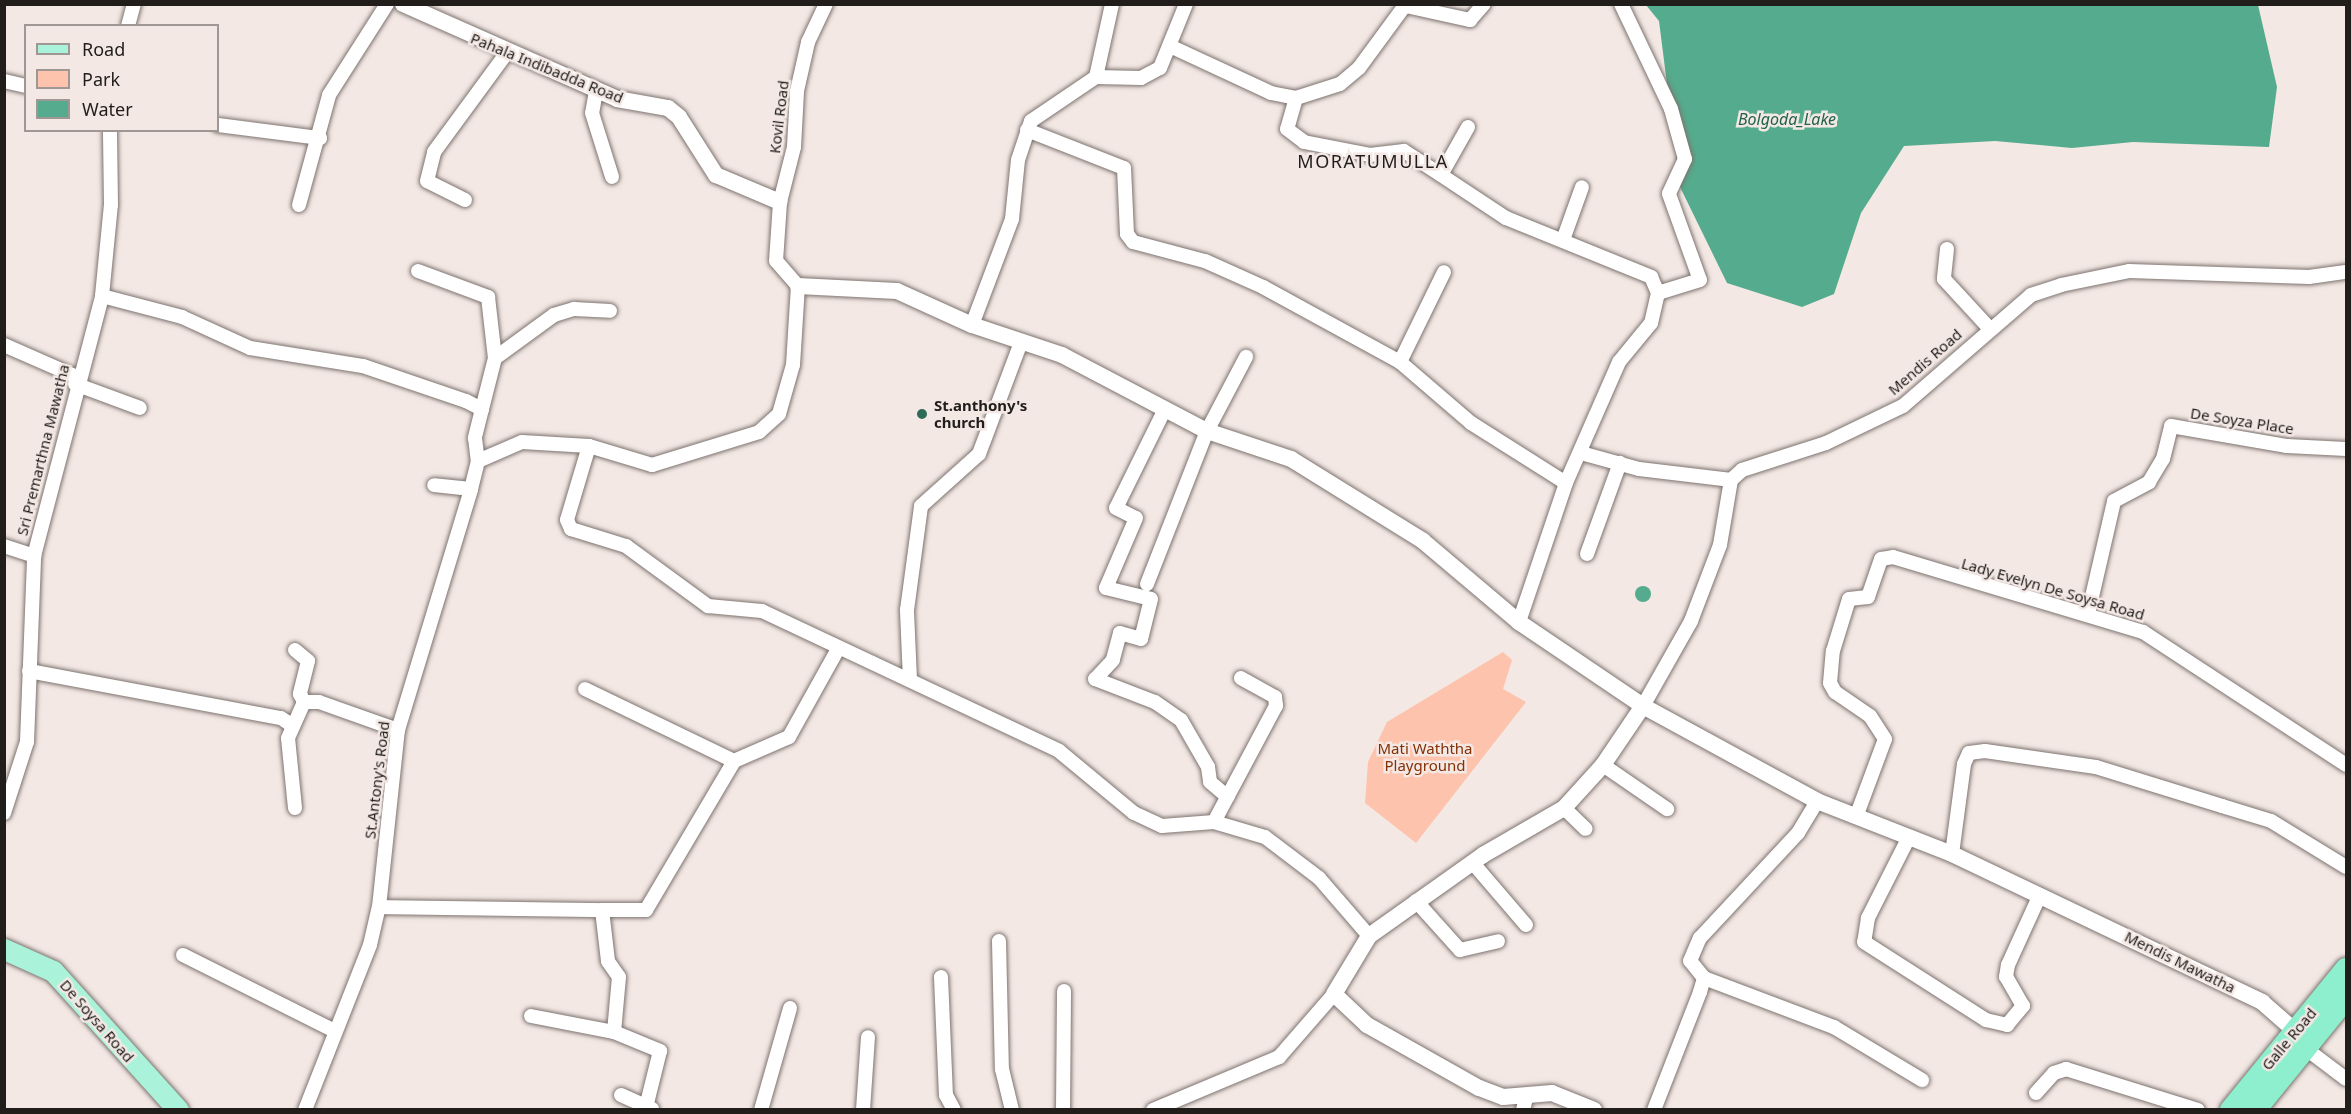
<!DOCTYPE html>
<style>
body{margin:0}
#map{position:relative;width:2351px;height:1114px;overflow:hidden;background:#f3e8e4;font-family:"Noto Sans",sans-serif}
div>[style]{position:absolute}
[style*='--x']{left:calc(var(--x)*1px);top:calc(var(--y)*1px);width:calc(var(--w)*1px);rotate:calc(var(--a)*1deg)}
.green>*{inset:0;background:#fdc3ad}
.water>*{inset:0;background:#55ab8d}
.round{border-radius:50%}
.roads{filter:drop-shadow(0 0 2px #7d736f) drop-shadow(0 0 2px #7d736f)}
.minor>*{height:14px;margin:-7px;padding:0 7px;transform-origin:7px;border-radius:7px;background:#fff}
.tertiary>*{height:16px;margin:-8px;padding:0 8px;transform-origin:8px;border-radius:8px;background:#fff}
.primary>*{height:21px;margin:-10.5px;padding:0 10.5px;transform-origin:10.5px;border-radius:10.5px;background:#aaf3da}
.trunk>*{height:22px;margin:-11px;padding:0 11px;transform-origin:11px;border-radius:11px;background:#8eefce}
.dots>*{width:16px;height:16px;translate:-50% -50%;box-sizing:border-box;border:3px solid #f3e8e4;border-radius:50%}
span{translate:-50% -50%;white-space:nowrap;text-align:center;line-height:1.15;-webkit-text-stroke:5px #f3e8e4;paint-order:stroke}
.street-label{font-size:15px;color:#201d1b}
.poi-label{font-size:15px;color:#201d1b;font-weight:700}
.left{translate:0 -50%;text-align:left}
.park-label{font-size:15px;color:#843004}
.water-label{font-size:16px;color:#20624d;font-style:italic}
.quarter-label{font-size:18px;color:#201d1b;letter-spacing:1.5px}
.frame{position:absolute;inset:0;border:6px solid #201d1b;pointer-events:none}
.legend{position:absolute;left:24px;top:24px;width:195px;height:108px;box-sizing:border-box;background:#f3e8e4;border:2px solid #9f9794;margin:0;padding:8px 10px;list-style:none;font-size:18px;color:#201d1b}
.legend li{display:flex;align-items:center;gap:12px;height:30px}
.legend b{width:30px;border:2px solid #9f9794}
</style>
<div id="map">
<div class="green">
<div style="clip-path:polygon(1503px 652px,1512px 660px,1503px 689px,1526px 702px,1416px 843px,1365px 803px,1368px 762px,1387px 722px)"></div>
</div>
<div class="water">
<div style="clip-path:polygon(1646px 5px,2258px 5px,2277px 87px,2269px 147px,2133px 142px,2072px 148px,1995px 141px,1904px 146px,1861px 213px,1834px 294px,1802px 307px,1727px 283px,1680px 187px,1659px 21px)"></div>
<div class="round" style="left:1635px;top:586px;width:16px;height:16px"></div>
</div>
<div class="roads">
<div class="minor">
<div style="--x:1621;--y:4;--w:116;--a:64.5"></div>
<div style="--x:1671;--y:109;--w:52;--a:74.4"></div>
<div style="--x:1685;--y:159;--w:38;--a:115"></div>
<div style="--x:1669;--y:194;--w:91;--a:70.2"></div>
<div style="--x:1700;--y:280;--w:44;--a:162.8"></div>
<div style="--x:1406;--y:6;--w:66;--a:12.3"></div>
<div style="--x:1470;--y:20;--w:21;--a:-49"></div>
<div style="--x:128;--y:26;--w:23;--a:-75"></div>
<div style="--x:1172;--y:47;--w:109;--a:24.9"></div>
<div style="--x:1271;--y:93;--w:25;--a:11"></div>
<div style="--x:1296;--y:98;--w:46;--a:-17.7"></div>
<div style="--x:1340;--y:84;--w:25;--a:-40"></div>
<div style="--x:1359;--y:68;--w:79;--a:-53.7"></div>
<div style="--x:1096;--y:77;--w:75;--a:-77.6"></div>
<div style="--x:4;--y:81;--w:23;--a:13"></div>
<div style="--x:596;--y:91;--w:22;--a:100"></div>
<div style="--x:592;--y:113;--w:67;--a:72.6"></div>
<div style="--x:1296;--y:98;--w:32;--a:106"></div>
<div style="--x:1287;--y:129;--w:21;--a:37"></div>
<div style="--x:1304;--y:142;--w:67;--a:11.1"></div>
<div style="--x:1370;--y:155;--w:34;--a:-7"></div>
<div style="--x:1404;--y:151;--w:44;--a:33"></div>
<div style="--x:218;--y:125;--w:103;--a:7.3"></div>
<div style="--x:1468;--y:127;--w:55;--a:119.4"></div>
<div style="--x:1441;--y:175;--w:78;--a:33.5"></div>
<div style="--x:1506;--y:218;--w:157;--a:22.1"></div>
<div style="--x:1651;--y:277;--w:17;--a:66"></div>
<div style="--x:1658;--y:293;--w:31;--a:103"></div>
<div style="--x:1651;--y:323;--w:50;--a:129.4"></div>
<div style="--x:1619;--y:362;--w:132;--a:113.7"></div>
<div style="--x:1566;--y:483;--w:147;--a:108.7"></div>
<div style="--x:1027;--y:130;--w:104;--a:21.4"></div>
<div style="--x:1124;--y:168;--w:66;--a:87.4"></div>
<div style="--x:1127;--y:234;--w:10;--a:53"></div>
<div style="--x:1133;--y:242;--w:74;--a:14.8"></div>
<div style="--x:1205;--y:261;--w:64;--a:24.1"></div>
<div style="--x:1263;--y:287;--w:156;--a:28.7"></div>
<div style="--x:1400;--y:362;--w:94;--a:40.7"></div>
<div style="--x:1471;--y:423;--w:112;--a:32.3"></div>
<div style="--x:465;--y:200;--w:42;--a:-153.4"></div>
<div style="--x:427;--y:181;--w:30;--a:-76"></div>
<div style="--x:434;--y:152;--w:122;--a:-53.7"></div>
<div style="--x:299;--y:205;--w:114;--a:-74.7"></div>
<div style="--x:329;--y:95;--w:108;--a:-57.5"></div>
<div style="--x:1563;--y:240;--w:56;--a:-70.3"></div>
<div style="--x:1947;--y:249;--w:30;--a:96"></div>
<div style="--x:1944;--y:279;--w:67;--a:47.4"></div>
<div style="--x:418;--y:271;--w:75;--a:20.4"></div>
<div style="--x:488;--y:297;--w:61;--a:83.5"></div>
<div style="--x:102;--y:296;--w:83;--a:14.7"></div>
<div style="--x:182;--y:317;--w:75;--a:24.5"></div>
<div style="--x:250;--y:348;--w:114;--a:9.1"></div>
<div style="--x:363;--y:366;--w:109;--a:18.8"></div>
<div style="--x:466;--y:401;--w:18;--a:27"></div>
<div style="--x:482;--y:409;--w:30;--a:104"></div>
<div style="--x:475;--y:438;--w:23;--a:83"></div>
<div style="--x:972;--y:325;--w:113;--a:-69.3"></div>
<div style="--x:1012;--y:219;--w:59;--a:-84.2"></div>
<div style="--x:1018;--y:160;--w:41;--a:-71.6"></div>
<div style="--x:1031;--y:121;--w:78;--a:-34.1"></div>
<div style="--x:1096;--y:77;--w:45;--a:1.3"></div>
<div style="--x:1141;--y:78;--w:21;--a:-28"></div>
<div style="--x:1160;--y:68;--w:69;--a:-67.9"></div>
<div style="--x:4;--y:345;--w:80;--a:23.7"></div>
<div style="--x:1400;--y:362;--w:100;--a:-63.9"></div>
<div style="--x:75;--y:384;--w:69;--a:20.3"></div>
<div style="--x:482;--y:409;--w:53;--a:-75.7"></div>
<div style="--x:495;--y:358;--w:73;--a:-36.1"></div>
<div style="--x:554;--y:315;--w:21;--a:-17"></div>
<div style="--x:574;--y:309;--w:36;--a:3"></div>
<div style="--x:1164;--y:411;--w:108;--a:116.3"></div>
<div style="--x:1116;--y:508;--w:22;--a:27"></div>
<div style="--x:1136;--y:518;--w:76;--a:113.2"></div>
<div style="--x:1106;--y:588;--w:46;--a:13.7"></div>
<div style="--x:1151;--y:599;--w:41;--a:104"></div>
<div style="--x:1141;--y:639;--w:22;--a:-164"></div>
<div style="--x:1120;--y:633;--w:28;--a:105"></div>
<div style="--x:1113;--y:660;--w:26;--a:133"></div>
<div style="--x:1095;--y:679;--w:64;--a:21"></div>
<div style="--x:1155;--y:702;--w:32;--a:35"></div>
<div style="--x:1181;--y:720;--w:54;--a:60.1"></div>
<div style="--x:1208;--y:767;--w:15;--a:82"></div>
<div style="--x:1210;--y:782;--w:23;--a:40"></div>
<div style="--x:589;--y:446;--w:77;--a:106.6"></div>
<div style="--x:567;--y:520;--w:10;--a:66"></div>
<div style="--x:571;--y:529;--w:58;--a:17.2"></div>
<div style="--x:626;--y:546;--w:102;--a:36.2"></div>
<div style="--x:708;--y:606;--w:54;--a:5.3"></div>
<div style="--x:762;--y:611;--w:328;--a:25.2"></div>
<div style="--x:1059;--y:751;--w:97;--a:39.6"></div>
<div style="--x:1134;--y:813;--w:31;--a:25"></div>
<div style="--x:1162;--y:826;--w:52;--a:-4.4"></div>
<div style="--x:1214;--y:822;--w:53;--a:16.4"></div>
<div style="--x:1265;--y:837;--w:68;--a:37.2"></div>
<div style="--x:1319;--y:878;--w:77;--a:49.2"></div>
<div style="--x:1581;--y:453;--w:60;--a:15.4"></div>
<div style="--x:1639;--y:469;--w:93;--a:6.8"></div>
<div style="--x:471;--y:489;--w:29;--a:-76"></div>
<div style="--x:478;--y:461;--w:48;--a:-23.4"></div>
<div style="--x:522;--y:442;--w:67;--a:3.4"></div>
<div style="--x:589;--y:446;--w:66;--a:16.8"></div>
<div style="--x:652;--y:465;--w:112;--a:-17.1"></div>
<div style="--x:759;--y:432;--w:27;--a:-42"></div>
<div style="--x:779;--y:414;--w:51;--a:-74.1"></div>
<div style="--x:793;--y:365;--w:79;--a:-86.4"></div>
<div style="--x:798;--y:286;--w:33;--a:-131"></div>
<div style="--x:776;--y:261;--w:59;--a:-86.1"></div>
<div style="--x:780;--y:202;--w:57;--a:-75.7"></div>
<div style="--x:794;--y:147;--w:56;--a:-86.9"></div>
<div style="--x:797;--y:91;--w:50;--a:-77.3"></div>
<div style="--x:808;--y:42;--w:42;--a:-64.7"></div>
<div style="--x:4;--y:546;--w:32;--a:18"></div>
<div style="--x:1587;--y:554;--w:97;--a:-70.1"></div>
<div style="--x:1147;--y:584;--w:164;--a:-68.6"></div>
<div style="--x:1207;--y:431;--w:84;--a:-62.2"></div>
<div style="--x:2088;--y:614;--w:116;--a:-77"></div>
<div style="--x:2114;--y:501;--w:40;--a:-28"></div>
<div style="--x:2149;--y:482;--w:27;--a:-59"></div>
<div style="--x:2163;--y:459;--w:34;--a:-76"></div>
<div style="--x:2171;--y:426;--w:118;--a:9.8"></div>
<div style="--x:2287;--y:446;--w:59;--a:2.9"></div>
<div style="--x:295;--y:650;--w:17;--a:40"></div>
<div style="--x:308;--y:661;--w:34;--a:104"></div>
<div style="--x:300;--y:694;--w:9;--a:63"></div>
<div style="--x:29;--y:671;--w:256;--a:10.6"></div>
<div style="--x:281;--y:718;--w:11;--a:34"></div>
<div style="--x:910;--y:680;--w:70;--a:-92.5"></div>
<div style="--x:907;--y:610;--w:105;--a:-82.3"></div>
<div style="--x:921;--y:506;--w:78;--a:-41.9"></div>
<div style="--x:979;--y:454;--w:120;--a:-69.4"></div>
<div style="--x:585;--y:689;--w:165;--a:25.8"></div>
<div style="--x:1643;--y:706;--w:98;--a:-60.5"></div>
<div style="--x:1691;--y:621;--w:81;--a:-69.1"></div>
<div style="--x:1720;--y:545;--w:66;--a:-80.4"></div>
<div style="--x:1731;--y:480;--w:15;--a:-42"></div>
<div style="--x:1742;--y:470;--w:88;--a:-17.8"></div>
<div style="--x:1826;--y:443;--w:85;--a:-25.7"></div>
<div style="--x:1903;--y:406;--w:169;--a:-40.9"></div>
<div style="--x:2031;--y:295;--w:32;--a:-18"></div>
<div style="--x:2061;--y:285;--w:69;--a:-11.6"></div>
<div style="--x:2129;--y:271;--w:180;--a:1.9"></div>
<div style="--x:2309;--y:277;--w:37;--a:-8"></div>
<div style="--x:1603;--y:765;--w:78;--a:34.5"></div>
<div style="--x:295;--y:808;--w:70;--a:-95.7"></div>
<div style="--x:288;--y:738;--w:39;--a:-66"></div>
<div style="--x:304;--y:702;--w:15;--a:0"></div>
<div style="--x:319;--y:702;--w:84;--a:19.5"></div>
<div style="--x:1564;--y:808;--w:30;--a:44"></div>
<div style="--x:4;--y:813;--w:75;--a:-72.1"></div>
<div style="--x:27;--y:742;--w:186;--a:-87.8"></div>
<div style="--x:34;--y:556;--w:269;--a:-75.3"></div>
<div style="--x:102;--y:296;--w:91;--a:-84.4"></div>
<div style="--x:111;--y:205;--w:75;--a:-90.8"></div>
<div style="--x:1856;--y:817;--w:83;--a:-69.6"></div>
<div style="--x:1885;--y:739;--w:27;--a:-123"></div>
<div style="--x:1870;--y:716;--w:42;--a:-145.6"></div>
<div style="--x:1835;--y:692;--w:10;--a:-119"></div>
<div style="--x:1830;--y:683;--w:32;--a:-85"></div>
<div style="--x:1833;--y:651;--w:54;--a:-72.9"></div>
<div style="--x:1849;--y:599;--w:19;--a:-6"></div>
<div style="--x:1868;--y:597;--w:40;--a:-71.1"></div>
<div style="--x:1881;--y:559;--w:12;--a:-9"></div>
<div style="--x:1893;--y:557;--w:261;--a:16.7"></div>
<div style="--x:2143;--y:632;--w:243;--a:33.2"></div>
<div style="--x:1214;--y:822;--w:132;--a:-61.9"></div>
<div style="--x:1276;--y:706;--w:9;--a:-96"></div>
<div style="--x:1275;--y:697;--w:39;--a:-151"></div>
<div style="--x:1908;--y:839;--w:89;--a:116.9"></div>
<div style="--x:1868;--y:918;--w:24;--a:99"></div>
<div style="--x:1864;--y:942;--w:145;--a:32.6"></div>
<div style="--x:1986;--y:1020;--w:22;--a:13"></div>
<div style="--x:2007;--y:1025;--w:25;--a:-50"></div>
<div style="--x:2023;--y:1006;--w:34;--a:-120"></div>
<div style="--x:2006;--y:977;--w:12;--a:-81"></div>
<div style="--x:2008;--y:965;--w:75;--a:-65.5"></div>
<div style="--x:1952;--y:854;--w:91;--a:-82.4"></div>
<div style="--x:1964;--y:764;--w:12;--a:-66"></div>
<div style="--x:1969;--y:753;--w:16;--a:-7"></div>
<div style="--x:1985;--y:751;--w:112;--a:8.2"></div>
<div style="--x:2096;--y:767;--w:132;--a:17.2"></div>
<div style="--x:2222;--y:806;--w:51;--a:17"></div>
<div style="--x:2271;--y:821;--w:88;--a:31.5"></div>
<div style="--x:1472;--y:862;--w:83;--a:49.4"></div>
<div style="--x:1416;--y:901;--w:66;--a:48.1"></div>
<div style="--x:1460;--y:950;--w:39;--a:-13"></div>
<div style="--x:379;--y:907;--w:223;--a:0.8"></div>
<div style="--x:999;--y:941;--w:128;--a:88.7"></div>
<div style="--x:1002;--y:1069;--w:42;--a:76.3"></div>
<div style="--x:183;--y:955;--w:168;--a:26.6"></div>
<div style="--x:941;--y:977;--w:118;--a:87.6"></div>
<div style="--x:946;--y:1095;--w:17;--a:62"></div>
<div style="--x:1704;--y:978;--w:139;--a:20.7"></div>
<div style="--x:1834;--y:1027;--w:103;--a:31.1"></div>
<div style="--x:531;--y:1016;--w:85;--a:10.9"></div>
<div style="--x:614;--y:1032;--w:50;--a:22.4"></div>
<div style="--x:660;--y:1051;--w:58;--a:104"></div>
<div style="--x:614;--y:1032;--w:55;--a:-84.8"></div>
<div style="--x:619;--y:977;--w:19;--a:-125"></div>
<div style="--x:608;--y:961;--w:51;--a:-96.7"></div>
<div style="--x:602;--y:910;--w:44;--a:0"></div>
<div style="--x:646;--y:910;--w:173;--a:-59.4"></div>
<div style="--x:734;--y:761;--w:60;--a:-23.6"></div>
<div style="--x:789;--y:737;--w:101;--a:-60.9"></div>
<div style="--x:2305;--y:1048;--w:51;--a:37.1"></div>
<div style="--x:2036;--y:1093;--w:27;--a:-48"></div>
<div style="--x:2054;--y:1073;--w:13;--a:-18"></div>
<div style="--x:2066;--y:1069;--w:138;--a:17.3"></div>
<div style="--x:621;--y:1095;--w:34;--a:24"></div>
<div style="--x:305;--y:1110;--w:177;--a:-68.5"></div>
<div style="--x:370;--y:945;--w:39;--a:-77"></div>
<div style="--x:379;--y:907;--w:178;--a:-83.9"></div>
<div style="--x:398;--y:730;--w:252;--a:-73.1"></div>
<div style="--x:471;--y:489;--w:37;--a:-174"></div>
<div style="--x:761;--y:1110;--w:106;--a:-74.1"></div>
<div style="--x:863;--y:1110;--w:73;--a:-86.1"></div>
<div style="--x:1063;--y:1110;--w:119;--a:-89.5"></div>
<div style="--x:1153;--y:1110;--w:137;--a:-22.8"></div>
<div style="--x:1279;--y:1057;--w:84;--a:-48.9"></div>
<div style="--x:1523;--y:1110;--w:12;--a:-76"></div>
<div style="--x:1654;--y:1110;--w:127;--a:-68.7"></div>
<div style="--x:1700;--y:992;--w:15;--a:-74"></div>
<div style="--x:1704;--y:978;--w:22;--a:-129"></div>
<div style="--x:1690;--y:961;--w:25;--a:-67"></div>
<div style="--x:1700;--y:938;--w:144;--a:-47"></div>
<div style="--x:1798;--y:833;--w:37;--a:-59"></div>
</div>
<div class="tertiary">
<div style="--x:403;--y:4;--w:234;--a:23.9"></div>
<div style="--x:617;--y:99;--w:52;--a:10"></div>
<div style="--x:668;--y:108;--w:14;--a:39"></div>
<div style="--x:679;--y:117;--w:69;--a:57.5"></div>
<div style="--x:716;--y:175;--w:69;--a:22.9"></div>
<div style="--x:798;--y:286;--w:99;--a:2.9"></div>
<div style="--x:897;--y:291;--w:82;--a:24.4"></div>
<div style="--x:972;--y:325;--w:95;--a:18.4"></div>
<div style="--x:1062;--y:355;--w:164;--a:27.7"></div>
<div style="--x:1207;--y:431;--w:89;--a:18.4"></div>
<div style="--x:1291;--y:459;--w:155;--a:31.8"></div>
<div style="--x:1423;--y:541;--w:126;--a:40.2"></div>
<div style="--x:1519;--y:622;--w:150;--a:34.1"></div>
<div style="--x:1643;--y:706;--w:198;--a:28.6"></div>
<div style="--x:1817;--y:801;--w:145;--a:21.4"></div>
<div style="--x:1952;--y:854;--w:344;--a:25.5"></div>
<div style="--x:2262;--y:1002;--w:53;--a:41.2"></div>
<div style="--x:1594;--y:1110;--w:45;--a:-158"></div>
<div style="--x:1552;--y:1093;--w:49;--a:175.3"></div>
<div style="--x:1503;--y:1097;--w:26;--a:-159"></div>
<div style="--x:1479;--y:1088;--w:129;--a:-150.6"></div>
<div style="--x:1367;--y:1025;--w:45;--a:-136.8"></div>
<div style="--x:1334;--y:994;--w:68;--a:-58.9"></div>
<div style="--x:1369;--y:936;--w:140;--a:-35.4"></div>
<div style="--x:1483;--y:855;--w:94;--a:-30.1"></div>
<div style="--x:1564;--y:808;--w:58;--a:-47.8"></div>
<div style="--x:1603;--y:765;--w:71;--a:-55.9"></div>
</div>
<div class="primary">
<div style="--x:4;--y:949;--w:54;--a:24.2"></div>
<div style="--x:53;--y:971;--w:187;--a:48"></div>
</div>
<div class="trunk">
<div style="--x:2231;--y:1110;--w:182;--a:-50.8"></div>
<div style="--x:2255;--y:1110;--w:144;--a:-50.9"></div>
</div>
</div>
<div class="dots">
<div style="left:922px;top:414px;background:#2e6b57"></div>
</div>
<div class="street-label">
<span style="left:547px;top:68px;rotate:22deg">Pahala Indibadda Road</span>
<span style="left:779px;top:117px;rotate:-83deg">Kovil Road</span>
<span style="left:1925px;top:362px;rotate:-41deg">Mendis Road</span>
<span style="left:2242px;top:421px;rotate:9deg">De Soyza Place</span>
<span style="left:43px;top:450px;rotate:-76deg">Sri Premarthna Mawatha</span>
<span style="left:2053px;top:589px;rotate:16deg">Lady Evelyn De Soysa Road</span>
<span style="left:377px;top:780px;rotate:-83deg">St.Antony's Road</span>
<span style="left:2180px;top:962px;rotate:26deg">Mendis Mawatha</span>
<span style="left:97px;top:1021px;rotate:49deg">De Soysa Road</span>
<span style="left:2289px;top:1039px;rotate:-50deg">Galle Road</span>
</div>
<div class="poi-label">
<span class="left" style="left:934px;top:414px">St.anthony's<br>church</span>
</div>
<div class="park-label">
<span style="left:1425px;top:757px">Mati Waththa<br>Playground</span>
</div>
<div class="water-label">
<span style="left:1787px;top:119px">Bolgoda_Lake</span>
</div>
<div class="quarter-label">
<span style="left:1373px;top:161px">MORATUMULLA</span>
</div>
<div class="frame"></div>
<ul class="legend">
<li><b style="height:8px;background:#aaf3da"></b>Road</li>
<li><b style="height:16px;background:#fdc3ad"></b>Park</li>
<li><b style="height:16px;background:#55ab8d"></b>Water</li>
</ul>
</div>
